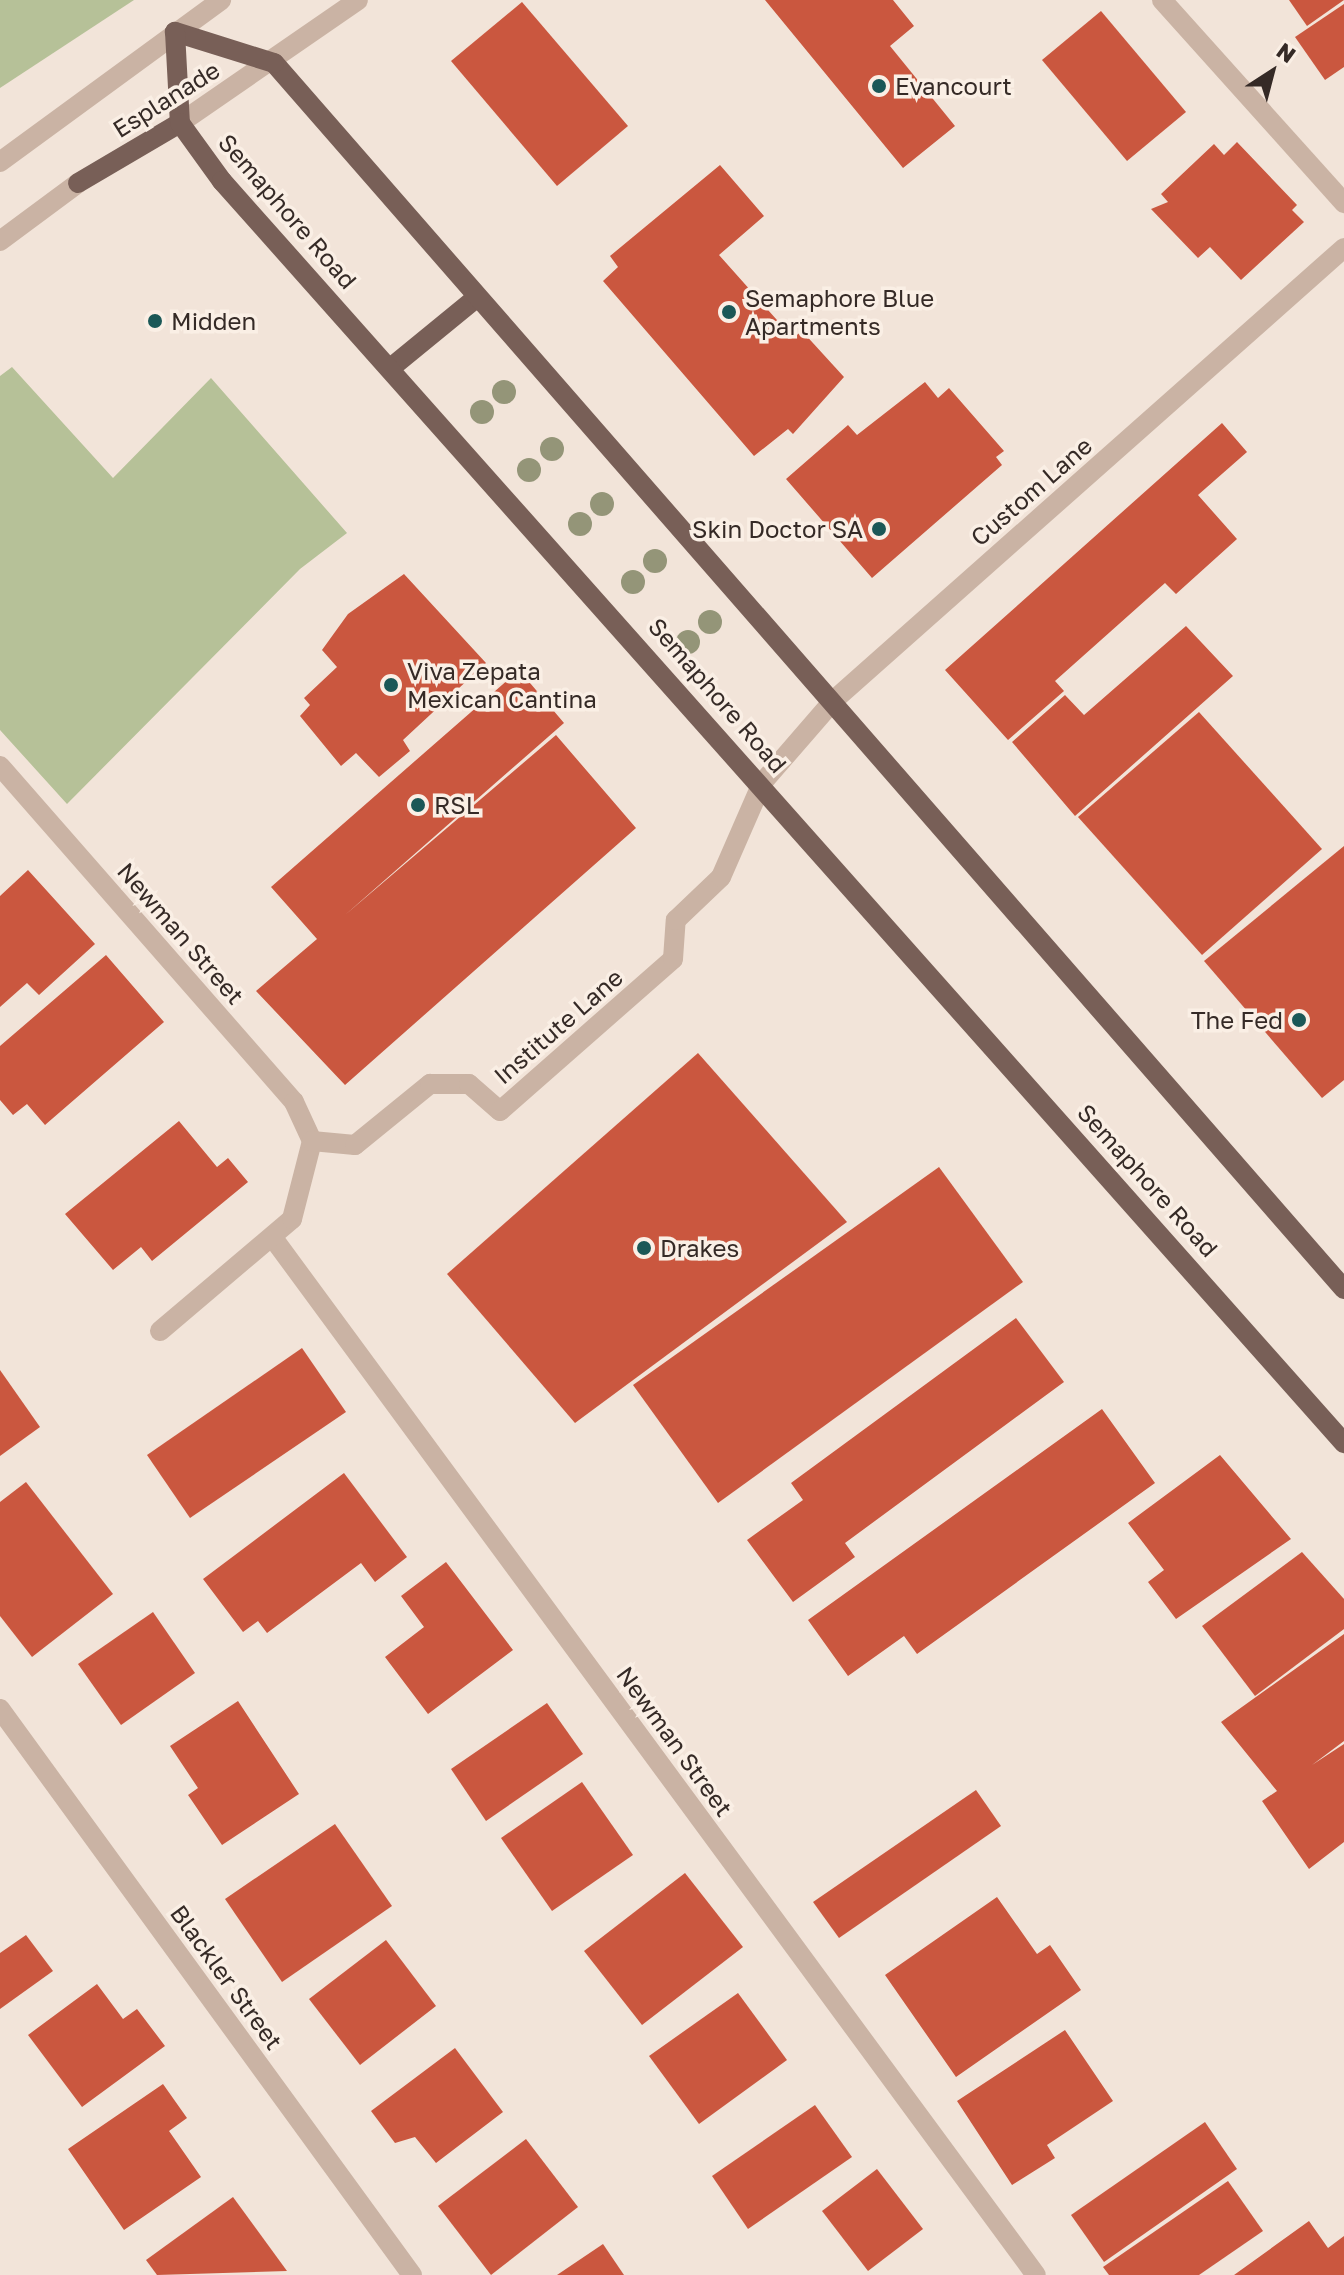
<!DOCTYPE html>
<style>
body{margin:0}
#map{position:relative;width:1344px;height:2275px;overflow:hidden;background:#f2e4d9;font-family:"Golos Text",sans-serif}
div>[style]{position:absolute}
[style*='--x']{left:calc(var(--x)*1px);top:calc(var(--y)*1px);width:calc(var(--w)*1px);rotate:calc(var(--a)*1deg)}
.green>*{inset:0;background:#b6c198}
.building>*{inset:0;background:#ca573f}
.minor>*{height:20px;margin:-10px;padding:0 10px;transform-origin:10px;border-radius:10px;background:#cab3a4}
.major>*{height:20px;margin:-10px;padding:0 10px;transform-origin:10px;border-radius:10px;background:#785f57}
.trees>*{width:24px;height:24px;margin:-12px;border-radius:50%;background:#949578}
.dots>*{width:22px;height:22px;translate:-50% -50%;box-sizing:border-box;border:4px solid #faefe5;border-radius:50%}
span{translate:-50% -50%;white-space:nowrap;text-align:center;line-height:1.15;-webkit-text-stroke:7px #faefe5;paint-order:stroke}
.poi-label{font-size:24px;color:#352a26}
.left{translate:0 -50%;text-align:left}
.right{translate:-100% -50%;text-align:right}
.street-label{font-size:24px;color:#352a26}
.north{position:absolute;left:1232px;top:32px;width:80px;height:80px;-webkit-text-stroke:6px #faefe5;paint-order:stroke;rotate:36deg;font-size:22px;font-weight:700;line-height:32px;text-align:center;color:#352a26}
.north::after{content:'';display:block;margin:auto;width:28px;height:36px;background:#352a26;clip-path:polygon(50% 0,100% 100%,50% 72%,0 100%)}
</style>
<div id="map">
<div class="green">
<div style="clip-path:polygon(0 0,134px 0,0 88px)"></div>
<div style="clip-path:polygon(12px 367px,113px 478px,211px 378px,347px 533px,300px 569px,67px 804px,0 730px,0 376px)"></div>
</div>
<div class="building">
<div style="clip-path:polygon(765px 0,893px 0,914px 26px,890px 46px,955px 126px,903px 168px)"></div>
<div style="clip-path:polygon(1289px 0,1344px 0,1307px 26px)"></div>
<div style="clip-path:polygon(522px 2px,628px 126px,557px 186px,451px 61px)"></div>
<div style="clip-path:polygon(1344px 4px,1344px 67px,1325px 80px,1295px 37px)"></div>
<div style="clip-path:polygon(1101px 11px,1186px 112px,1127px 161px,1042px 60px)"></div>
<div style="clip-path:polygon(1237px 142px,1297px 205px,1292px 210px,1304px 222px,1241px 280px,1210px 247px,1198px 258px,1151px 209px,1168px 202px,1161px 194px,1214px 144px,1224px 155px)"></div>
<div style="clip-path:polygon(720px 165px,764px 216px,719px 255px,793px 338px,802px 331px,844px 377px,793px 434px,788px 429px,754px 456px,603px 281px,618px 267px,610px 256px)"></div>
<div style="clip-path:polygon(925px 382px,938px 398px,949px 388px,1004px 451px,996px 457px,1002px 465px,872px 578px,786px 479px,848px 425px,857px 435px)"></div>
<div style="clip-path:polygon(1222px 423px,1247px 452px,1198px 495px,1237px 539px,1176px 594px,1165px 583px,1055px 681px,1064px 691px,1008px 740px,945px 670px)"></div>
<div style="clip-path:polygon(404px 574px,486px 663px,403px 740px,410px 751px,379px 777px,356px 753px,341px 766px,300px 716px,310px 705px,304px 698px,337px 667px,322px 650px,348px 614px)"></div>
<div style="clip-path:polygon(1186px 626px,1233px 676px,1075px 816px,1012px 742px,1065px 695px,1084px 715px)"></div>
<div style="clip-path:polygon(519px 670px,564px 723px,345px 915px,556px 735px,636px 828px,345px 1085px,256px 991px,317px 939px,271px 887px)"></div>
<div style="clip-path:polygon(1199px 712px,1322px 849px,1202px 955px,1078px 817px)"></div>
<div style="clip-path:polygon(1344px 846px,1344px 1080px,1322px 1098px,1204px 961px)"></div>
<div style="clip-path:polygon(28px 870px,95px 944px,39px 995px,27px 983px,0 1007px,0 896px)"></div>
<div style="clip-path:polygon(106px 955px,164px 1022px,45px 1125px,27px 1104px,13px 1115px,0 1100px,0 1046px)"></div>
<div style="clip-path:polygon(698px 1053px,847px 1222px,575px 1423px,447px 1274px)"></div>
<div style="clip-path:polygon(179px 1121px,217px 1167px,228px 1158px,248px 1182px,152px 1261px,141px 1247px,113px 1270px,65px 1214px)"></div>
<div style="clip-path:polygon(939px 1167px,1023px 1282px,718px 1503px,633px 1385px)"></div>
<div style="clip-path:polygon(1016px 1318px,1064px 1382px,845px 1543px,855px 1557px,793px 1602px,747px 1540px,803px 1500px,791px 1483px)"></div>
<div style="clip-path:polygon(302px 1348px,346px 1412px,190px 1518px,147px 1455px)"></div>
<div style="clip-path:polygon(0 1370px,40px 1427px,0 1456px)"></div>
<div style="clip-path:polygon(1102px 1409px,1155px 1483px,917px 1654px,904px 1636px,848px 1676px,808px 1620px)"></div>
<div style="clip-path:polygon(1220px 1455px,1291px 1539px,1176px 1619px,1148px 1582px,1164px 1570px,1128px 1523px)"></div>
<div style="clip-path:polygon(344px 1473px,407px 1557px,375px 1582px,361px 1563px,267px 1633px,258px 1621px,243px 1632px,203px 1579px)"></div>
<div style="clip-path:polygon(26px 1482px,113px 1594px,32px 1657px,0 1616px,0 1502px)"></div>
<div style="clip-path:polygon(1302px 1552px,1344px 1599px,1344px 1629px,1255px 1696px,1202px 1626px)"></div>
<div style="clip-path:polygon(446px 1562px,513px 1650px,428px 1714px,385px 1657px,424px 1627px,401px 1596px)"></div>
<div style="clip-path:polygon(153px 1612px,195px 1673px,121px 1725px,78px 1664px)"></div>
<div style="clip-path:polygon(1344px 1634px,1344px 1741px,1312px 1765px,1344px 1744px,1344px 1842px,1309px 1869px,1262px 1801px,1277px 1791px,1221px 1722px)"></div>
<div style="clip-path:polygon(238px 1701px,299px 1794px,222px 1845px,188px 1795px,198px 1788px,170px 1746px)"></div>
<div style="clip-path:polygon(547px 1703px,583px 1754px,486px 1821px,451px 1769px)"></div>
<div style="clip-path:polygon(582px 1782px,633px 1855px,552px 1911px,501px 1838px)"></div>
<div style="clip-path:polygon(976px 1790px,1001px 1826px,839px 1938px,813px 1902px)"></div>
<div style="clip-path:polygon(335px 1824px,392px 1906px,282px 1982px,225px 1899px)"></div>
<div style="clip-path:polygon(685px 1873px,743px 1947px,642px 2025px,584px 1951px)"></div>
<div style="clip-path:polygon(997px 1897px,1037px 1954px,1050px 1945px,1081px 1990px,956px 2077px,885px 1975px)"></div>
<div style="clip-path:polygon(26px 1935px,53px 1971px,0 2009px,0 1953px)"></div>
<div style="clip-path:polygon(386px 1940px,436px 2006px,360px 2065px,309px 1999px)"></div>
<div style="clip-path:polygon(97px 1984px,123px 2019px,137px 2009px,165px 2046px,82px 2107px,28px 2035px)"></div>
<div style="clip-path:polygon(738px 1993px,787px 2060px,699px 2124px,649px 2056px)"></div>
<div style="clip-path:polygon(1065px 2030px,1113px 2101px,1047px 2145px,1055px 2158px,1012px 2185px,957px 2101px)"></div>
<div style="clip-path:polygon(455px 2048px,503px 2112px,436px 2163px,415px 2137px,395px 2143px,371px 2111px)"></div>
<div style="clip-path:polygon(163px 2084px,187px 2118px,169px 2131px,201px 2177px,124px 2230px,68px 2149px)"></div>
<div style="clip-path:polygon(815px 2105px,852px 2157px,748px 2229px,712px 2176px)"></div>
<div style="clip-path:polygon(1205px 2122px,1237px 2169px,1104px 2262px,1071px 2215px)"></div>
<div style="clip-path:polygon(526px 2139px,578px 2207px,491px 2275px,438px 2206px)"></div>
<div style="clip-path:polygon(877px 2169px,923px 2229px,868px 2271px,822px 2211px)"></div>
<div style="clip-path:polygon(1228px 2181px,1263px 2231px,1199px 2275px,1109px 2275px,1103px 2267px)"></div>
<div style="clip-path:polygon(233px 2197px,287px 2271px,157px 2275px,146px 2260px)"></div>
<div style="clip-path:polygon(1309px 2221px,1328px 2248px,1344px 2236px,1344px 2275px,1234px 2275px)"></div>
<div style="clip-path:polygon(603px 2244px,624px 2275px,557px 2275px)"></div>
</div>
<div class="minor">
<div style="--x:1162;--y:0;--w:273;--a:48.1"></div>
<div style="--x:180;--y:123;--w:216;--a:-34.6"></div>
<div style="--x:0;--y:162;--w:274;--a:-36.2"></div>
<div style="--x:0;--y:241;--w:97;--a:-36.6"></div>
<div style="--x:0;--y:766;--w:446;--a:48.8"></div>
<div style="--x:294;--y:1102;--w:43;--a:65.2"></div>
<div style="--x:273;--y:1238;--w:1287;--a:53.66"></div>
<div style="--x:160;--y:1331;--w:173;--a:-40.3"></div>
<div style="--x:292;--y:1219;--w:81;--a:-75.6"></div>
<div style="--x:312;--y:1141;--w:43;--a:5.3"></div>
<div style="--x:355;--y:1145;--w:97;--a:-39.1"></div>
<div style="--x:430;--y:1084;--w:39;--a:0"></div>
<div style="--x:469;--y:1084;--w:41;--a:41.1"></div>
<div style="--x:500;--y:1111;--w:230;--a:-41.3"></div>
<div style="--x:673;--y:959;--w:39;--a:-86"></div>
<div style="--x:676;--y:920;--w:62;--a:-43.7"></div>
<div style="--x:721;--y:877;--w:103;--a:-66.4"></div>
<div style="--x:762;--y:783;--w:108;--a:-49.1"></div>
<div style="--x:833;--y:701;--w:683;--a:-41.56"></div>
<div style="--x:0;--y:1709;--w:700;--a:53.95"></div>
</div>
<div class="major">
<div style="--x:78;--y:183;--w:118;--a:-30.5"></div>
<div style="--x:393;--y:366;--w:107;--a:-39.3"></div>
<div style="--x:1344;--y:1289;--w:1627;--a:-131.11"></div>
<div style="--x:274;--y:63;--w:104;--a:-162.6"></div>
<div style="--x:175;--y:32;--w:91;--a:86.9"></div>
<div style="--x:180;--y:123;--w:72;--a:54.1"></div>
<div style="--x:222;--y:181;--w:1689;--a:48.36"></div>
</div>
<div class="trees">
<div style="left:504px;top:392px"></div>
<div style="left:482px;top:412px"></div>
<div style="left:552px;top:449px"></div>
<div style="left:529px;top:470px"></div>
<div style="left:602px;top:504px"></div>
<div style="left:580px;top:524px"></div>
<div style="left:655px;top:561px"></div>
<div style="left:633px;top:582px"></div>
<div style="left:710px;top:622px"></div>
<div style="left:688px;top:642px"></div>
</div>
<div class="dots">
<div style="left:879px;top:86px;background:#1b5857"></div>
<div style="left:729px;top:312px;background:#1b5857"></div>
<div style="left:155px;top:321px;background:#1b5857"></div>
<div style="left:879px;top:529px;background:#1b5857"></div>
<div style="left:391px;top:685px;background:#1b5857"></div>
<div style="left:418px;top:805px;background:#1b5857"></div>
<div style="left:1299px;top:1020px;background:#1b5857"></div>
<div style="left:644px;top:1248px;background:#1b5857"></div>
</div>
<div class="poi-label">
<span class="left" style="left:895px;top:86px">Evancourt</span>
<span class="left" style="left:745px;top:312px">Semaphore Blue<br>Apartments</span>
<span class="left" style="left:171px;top:321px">Midden</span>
<span class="right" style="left:863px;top:529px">Skin Doctor SA</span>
<span class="left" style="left:407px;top:685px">Viva Zepata<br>Mexican Cantina</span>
<span class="left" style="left:434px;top:805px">RSL</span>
<span class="right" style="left:1283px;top:1020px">The Fed</span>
<span class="left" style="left:660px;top:1248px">Drakes</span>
</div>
<div class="street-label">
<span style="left:166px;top:99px;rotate:-32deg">Esplanade</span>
<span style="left:288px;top:211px;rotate:49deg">Semaphore Road</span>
<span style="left:1031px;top:491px;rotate:-41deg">Custom Lane</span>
<span style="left:718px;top:695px;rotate:49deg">Semaphore Road</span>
<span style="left:181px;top:933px;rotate:49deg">Newman Street</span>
<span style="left:558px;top:1026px;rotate:-41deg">Institute Lane</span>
<span style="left:1148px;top:1180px;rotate:48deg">Semaphore Road</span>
<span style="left:675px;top:1741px;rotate:54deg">Newman Street</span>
<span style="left:227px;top:1977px;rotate:54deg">Blackler Street</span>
</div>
<div class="north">N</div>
</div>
